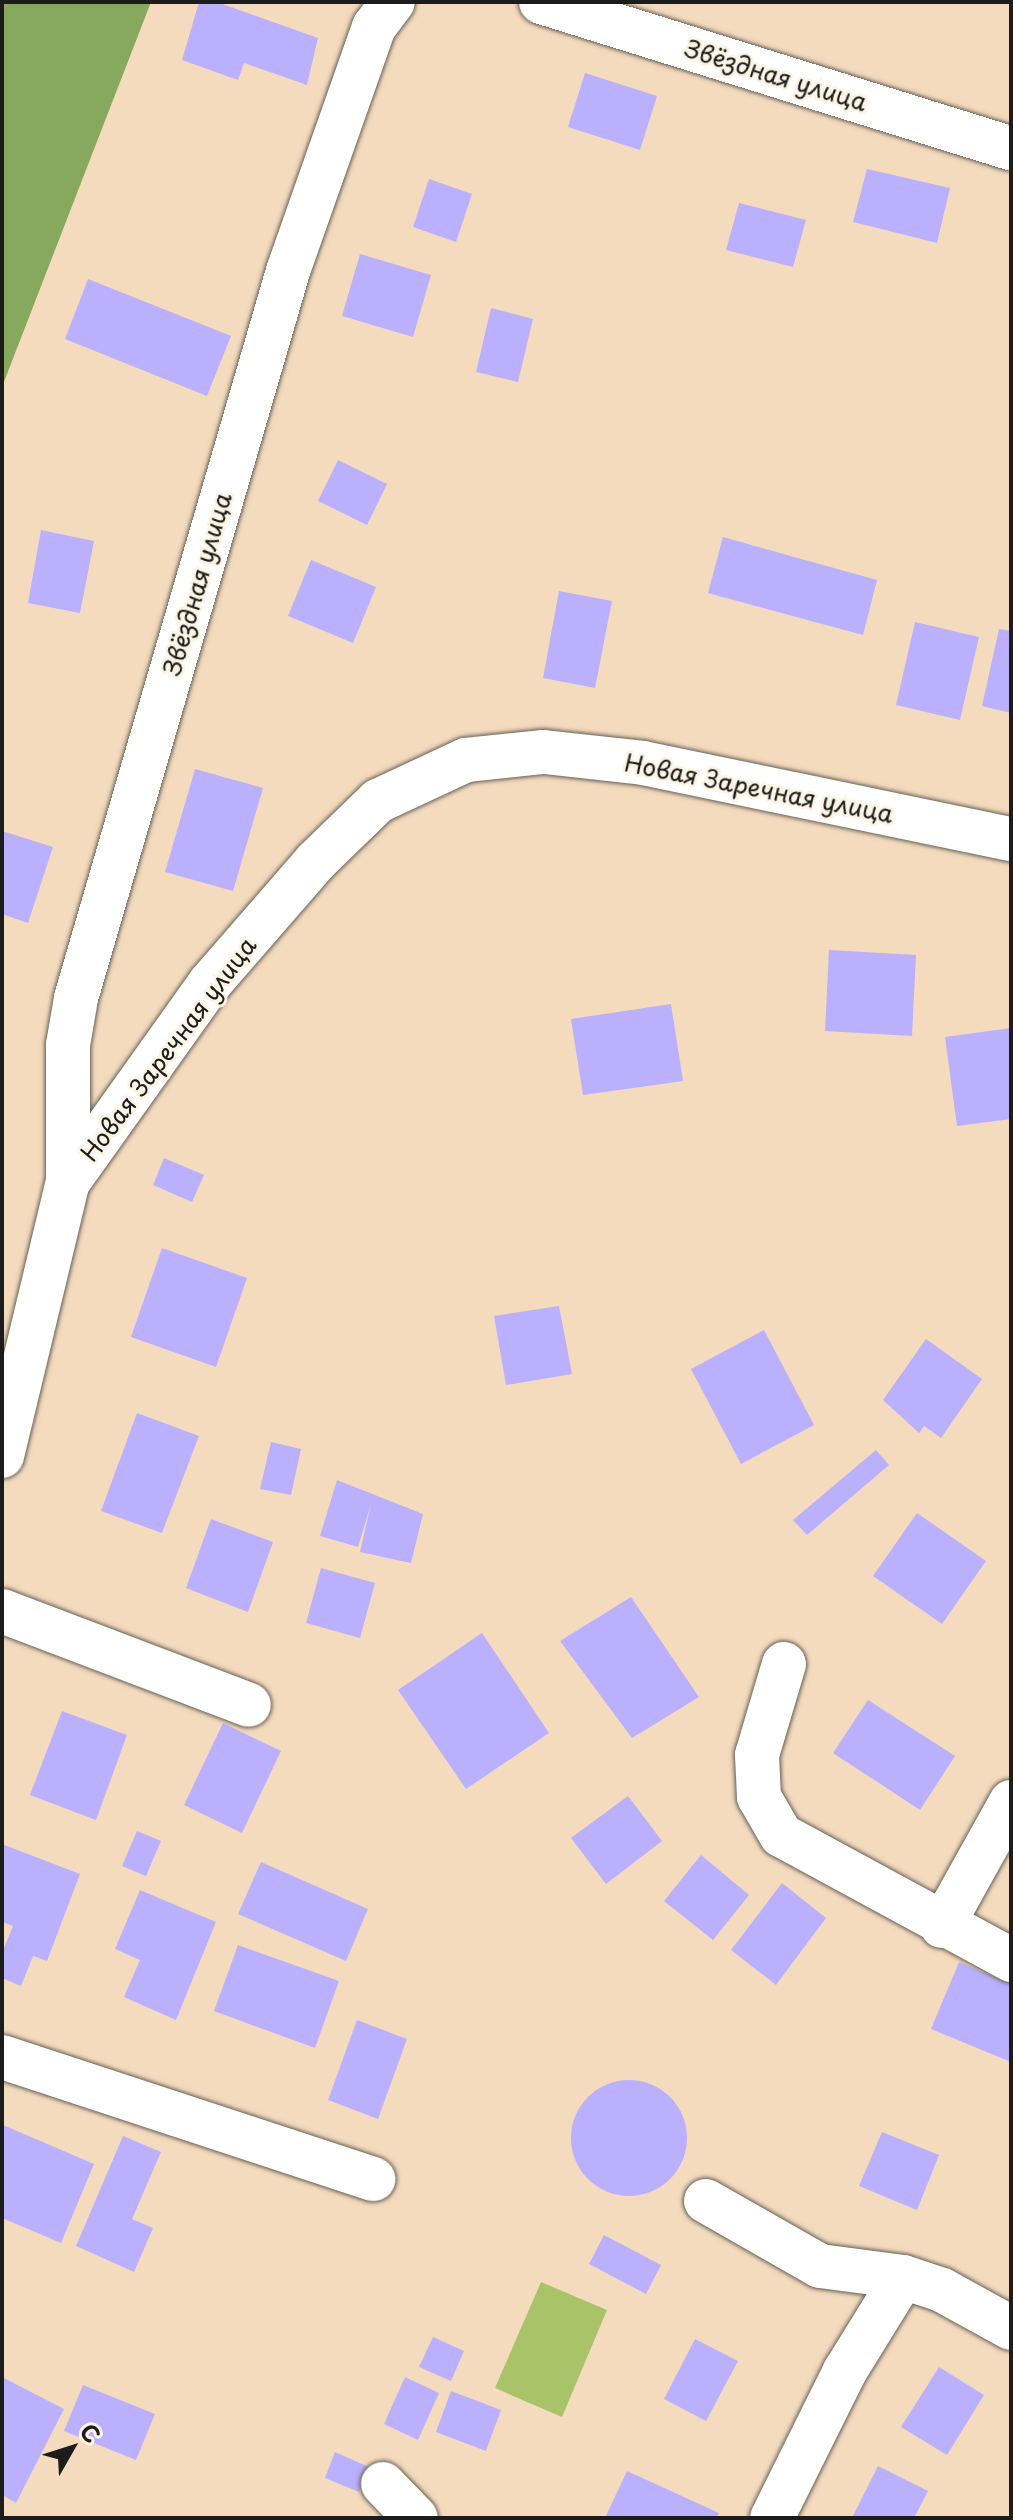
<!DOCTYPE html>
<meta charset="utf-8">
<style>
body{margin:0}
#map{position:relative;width:1013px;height:2520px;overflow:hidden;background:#f4dbbe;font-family:"Playpen Sans",sans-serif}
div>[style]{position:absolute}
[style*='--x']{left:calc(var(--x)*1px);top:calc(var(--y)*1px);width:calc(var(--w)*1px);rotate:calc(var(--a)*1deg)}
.green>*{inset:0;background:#a9c369}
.forest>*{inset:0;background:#86a95d}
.building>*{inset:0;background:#bbb0fe}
.round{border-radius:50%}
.roads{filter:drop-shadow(0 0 2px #685f55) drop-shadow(0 0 2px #685f55)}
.minor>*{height:44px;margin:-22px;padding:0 22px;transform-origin:22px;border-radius:22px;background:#fff}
span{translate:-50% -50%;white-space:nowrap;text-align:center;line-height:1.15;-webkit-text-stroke:6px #fcf5e5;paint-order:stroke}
.street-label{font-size:24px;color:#1c1c1c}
.frame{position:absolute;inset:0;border:4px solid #1c1c1c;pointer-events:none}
.north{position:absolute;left:32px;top:2408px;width:80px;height:80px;-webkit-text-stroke:6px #fcf5e5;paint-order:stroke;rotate:51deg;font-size:22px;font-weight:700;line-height:32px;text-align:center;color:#1c1c1c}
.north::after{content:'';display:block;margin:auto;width:28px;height:36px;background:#1c1c1c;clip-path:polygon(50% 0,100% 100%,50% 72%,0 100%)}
</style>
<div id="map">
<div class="green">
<div style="clip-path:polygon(541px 2282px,607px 2310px,562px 2417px,495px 2388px)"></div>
</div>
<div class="forest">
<div style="clip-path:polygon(2px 2px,151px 2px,2px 387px)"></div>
</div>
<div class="building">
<div style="clip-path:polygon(199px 2px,217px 2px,318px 38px,307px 85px,244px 63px,238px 80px,182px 60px)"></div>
<div style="clip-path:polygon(585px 73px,657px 96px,640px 150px,568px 127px)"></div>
<div style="clip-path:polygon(867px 169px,950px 188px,937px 243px,853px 222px)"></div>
<div style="clip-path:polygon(429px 179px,472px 194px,456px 242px,413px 227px)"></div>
<div style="clip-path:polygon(739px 203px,806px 220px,793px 267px,726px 250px)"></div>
<div style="clip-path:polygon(360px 254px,431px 275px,413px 337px,342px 316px)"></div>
<div style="clip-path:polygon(88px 279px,231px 336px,207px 396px,65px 339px)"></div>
<div style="clip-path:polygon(491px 308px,533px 319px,518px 382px,476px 372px)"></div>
<div style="clip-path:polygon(338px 460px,387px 484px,367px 525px,318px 501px)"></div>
<div style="clip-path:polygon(41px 530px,94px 541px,80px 613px,28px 603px)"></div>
<div style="clip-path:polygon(723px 537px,877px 580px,863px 635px,708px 593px)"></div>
<div style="clip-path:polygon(311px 560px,376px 587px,353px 643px,288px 616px)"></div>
<div style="clip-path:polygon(559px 591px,612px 601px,595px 688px,543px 678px)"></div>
<div style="clip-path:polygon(915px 622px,979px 637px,960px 720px,896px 705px)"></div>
<div style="clip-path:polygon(999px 629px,1011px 631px,1011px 713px,982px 706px)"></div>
<div style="clip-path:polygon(195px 769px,263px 788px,233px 891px,165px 872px)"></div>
<div style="clip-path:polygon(2px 831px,53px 847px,28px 923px,2px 914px)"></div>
<div style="clip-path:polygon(829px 950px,916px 955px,912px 1036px,825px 1031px)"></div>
<div style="clip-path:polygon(671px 1004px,683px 1081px,583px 1095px,571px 1019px)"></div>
<div style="clip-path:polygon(1011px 1028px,1011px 1119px,957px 1126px,945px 1037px)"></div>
<div style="clip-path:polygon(164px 1158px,204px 1175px,192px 1202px,153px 1185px)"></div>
<div style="clip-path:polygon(162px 1248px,247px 1278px,216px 1367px,131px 1337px)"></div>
<div style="clip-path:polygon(559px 1306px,572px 1374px,506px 1385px,494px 1316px)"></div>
<div style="clip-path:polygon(764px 1330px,814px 1425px,741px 1464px,691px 1369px)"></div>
<div style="clip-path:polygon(926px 1339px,982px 1379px,941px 1438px,924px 1426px,919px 1433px,883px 1400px)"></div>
<div style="clip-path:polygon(137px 1413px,199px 1436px,162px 1533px,101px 1511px)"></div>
<div style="clip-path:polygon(271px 1442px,301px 1449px,291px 1495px,260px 1489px)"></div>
<div style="clip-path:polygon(876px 1450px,889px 1465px,807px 1535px,793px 1520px)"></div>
<div style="clip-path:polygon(337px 1480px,423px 1514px,411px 1563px,360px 1552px,371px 1504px,358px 1547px,320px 1536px)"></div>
<div style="clip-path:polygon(917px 1513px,986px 1561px,942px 1624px,873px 1576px)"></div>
<div style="clip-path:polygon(211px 1519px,273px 1542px,248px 1612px,186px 1588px)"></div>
<div style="clip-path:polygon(321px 1568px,375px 1583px,360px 1638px,306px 1623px)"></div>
<div style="clip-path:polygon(631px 1597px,699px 1697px,632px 1738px,560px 1641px)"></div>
<div style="clip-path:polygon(482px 1633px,549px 1733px,466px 1789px,398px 1690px)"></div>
<div style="clip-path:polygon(868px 1700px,955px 1756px,920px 1810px,833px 1753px)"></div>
<div style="clip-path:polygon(62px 1711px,127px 1735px,96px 1820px,30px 1795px)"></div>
<div style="clip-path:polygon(223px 1723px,281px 1751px,242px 1833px,184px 1805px)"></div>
<div style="clip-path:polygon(628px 1796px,662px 1841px,606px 1884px,571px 1838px)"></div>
<div style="clip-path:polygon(137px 1831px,161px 1841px,146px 1876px,122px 1866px)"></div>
<div style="clip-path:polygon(2px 1844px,80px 1874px,47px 1961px,33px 1956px,21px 1986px,2px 1978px,2px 1953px,13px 1926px,2px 1922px)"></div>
<div style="clip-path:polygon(701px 1855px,749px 1895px,713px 1940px,664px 1901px)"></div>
<div style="clip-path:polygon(261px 1862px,368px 1909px,346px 1961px,238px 1914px)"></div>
<div style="clip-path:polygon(782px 1883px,826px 1918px,776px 1985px,731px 1950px)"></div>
<div style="clip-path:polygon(140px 1890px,216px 1922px,176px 2020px,124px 1997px,140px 1960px,115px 1949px)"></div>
<div style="clip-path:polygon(238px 1945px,339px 1981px,315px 2048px,214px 2011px)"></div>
<div style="clip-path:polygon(959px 1962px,1011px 1984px,1011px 2062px,931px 2029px)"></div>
<div style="clip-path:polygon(357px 2020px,407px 2039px,378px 2119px,328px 2100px)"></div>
<div class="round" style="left:571px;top:2080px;width:116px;height:116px"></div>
<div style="clip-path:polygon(3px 2125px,94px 2164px,61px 2243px,2px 2218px)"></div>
<div style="clip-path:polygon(882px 2132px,939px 2155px,917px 2210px,859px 2186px)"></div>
<div style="clip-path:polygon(123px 2136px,161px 2152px,132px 2219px,153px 2228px,134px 2272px,76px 2246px)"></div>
<div style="clip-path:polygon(604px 2235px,661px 2265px,646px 2294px,589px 2264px)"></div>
<div style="clip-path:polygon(433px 2337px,464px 2351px,451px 2381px,419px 2367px)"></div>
<div style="clip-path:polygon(695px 2339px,738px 2361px,706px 2421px,664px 2399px)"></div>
<div style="clip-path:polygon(939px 2367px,984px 2395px,947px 2455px,901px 2427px)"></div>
<div style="clip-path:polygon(2px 2377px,64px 2409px,16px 2503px,2px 2495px)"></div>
<div style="clip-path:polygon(405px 2377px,439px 2393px,418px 2440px,384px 2424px)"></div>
<div style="clip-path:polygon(83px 2385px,155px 2414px,136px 2460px,64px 2431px)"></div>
<div style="clip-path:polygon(451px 2391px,501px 2410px,486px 2451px,436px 2432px)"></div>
<div style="clip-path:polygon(335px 2452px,369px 2467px,359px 2492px,325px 2478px)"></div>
<div style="clip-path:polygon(878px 2466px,928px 2491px,914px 2518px,852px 2518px)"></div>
<div style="clip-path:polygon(627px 2471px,719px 2513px,717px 2518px,605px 2518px)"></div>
</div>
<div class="roads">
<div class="minor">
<div style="--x:541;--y:2;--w:492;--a:17.3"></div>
<div style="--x:68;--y:1182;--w:137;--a:-90"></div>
<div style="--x:68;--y:1045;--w:48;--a:-80.3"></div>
<div style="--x:76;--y:998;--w:757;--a:-73.74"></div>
<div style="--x:288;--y:271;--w:259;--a:-70.6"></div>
<div style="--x:374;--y:27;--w:31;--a:-53"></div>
<div style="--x:2;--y:1456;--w:282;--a:-76.5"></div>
<div style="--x:68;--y:1182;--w:244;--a:-54.5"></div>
<div style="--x:210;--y:983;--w:160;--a:-49"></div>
<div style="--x:315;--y:862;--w:88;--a:-44.1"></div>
<div style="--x:378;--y:801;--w:97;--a:-25"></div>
<div style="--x:466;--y:760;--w:78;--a:-5.9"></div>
<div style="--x:544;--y:752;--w:100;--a:6.3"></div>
<div style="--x:643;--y:763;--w:376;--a:11.7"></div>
<div style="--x:2;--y:1611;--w:264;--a:20.8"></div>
<div style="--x:784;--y:1664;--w:95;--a:106.5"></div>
<div style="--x:757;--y:1755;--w:42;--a:87.3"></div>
<div style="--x:759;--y:1797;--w:44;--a:59.9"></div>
<div style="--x:781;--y:1835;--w:262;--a:28.5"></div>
<div style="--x:942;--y:1926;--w:142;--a:-60.9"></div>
<div style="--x:2;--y:2057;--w:391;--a:18.2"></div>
<div style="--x:706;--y:2201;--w:131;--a:29.7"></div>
<div style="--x:820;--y:2266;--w:84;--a:7.5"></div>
<div style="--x:903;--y:2277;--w:41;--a:18.4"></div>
<div style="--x:942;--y:2290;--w:79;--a:28.8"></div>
<div style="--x:383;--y:2484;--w:47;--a:45.9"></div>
<div style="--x:772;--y:2518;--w:164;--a:-63.6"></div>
<div style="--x:845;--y:2371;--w:110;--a:-58.3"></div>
</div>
</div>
<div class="street-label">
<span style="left:776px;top:75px;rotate:17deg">Звёздная улица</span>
<span style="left:197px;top:584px;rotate:-74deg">Звёздная улица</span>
<span style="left:759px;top:788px;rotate:11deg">Новая Заречная улица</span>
<span style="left:168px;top:1049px;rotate:-53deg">Новая Заречная улица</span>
</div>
<div class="frame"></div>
<div class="north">С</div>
</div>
